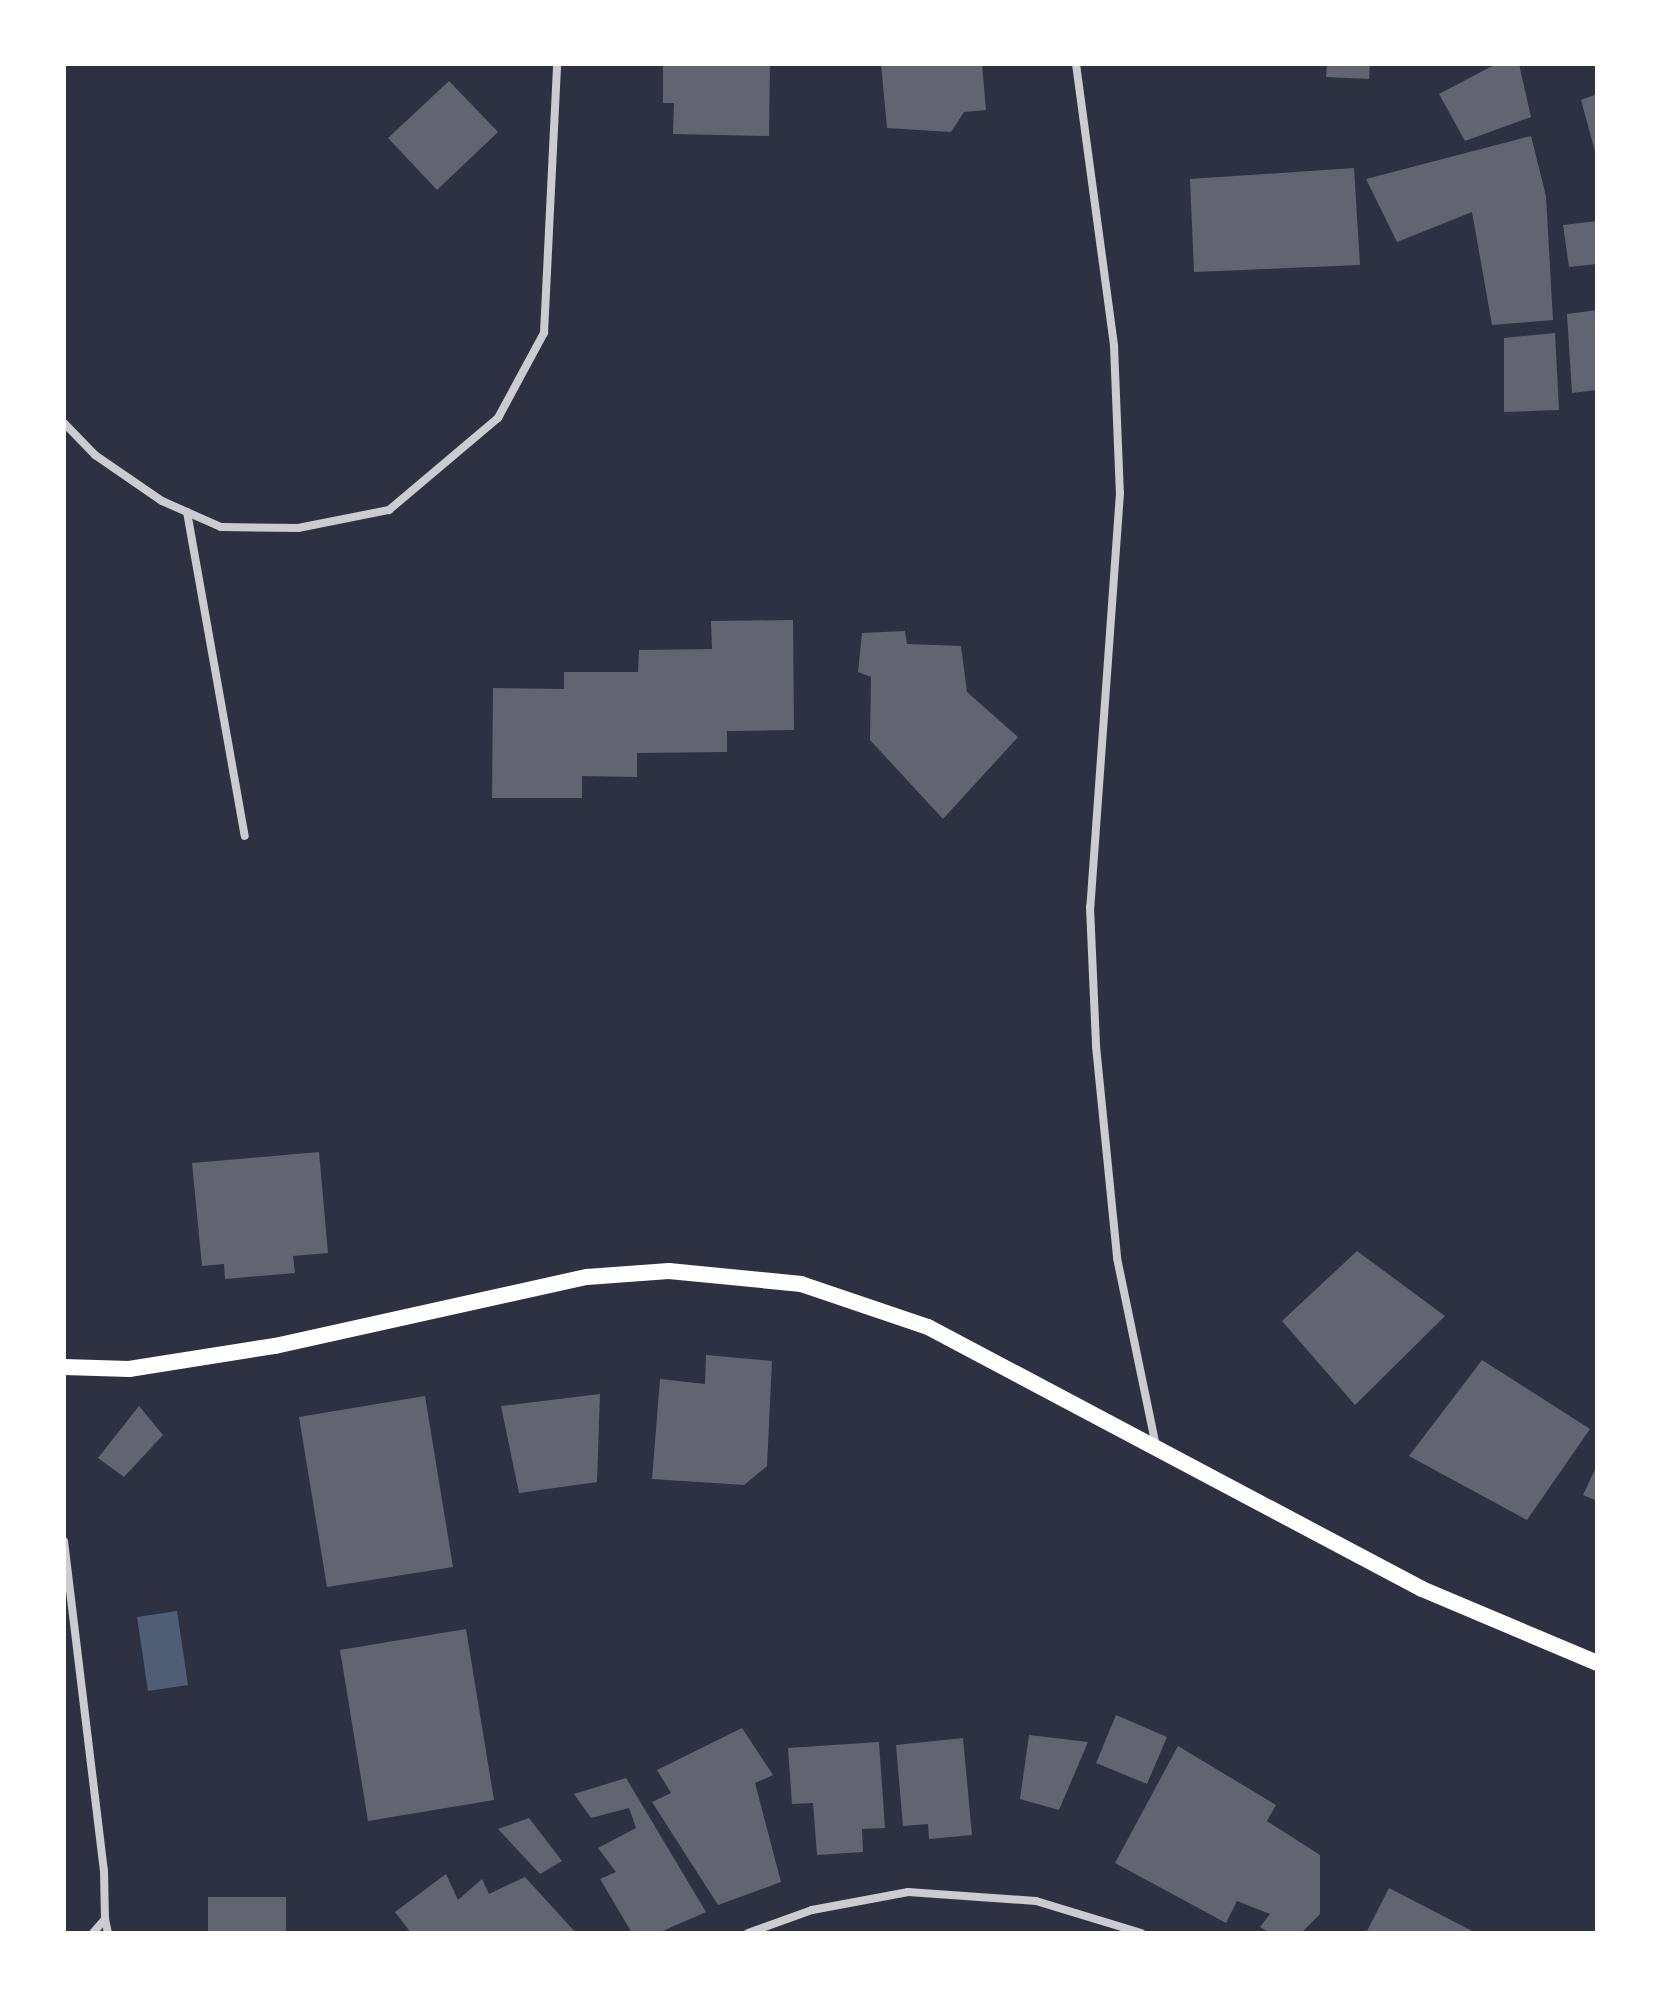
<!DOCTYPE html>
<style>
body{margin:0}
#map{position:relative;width:1661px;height:1997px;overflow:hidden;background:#2d3142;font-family:Signika,sans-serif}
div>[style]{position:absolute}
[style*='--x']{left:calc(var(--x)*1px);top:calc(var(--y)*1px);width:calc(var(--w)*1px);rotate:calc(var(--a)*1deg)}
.water>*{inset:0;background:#4f5d75}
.building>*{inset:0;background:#626471}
.minor>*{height:8px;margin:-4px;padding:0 4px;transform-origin:4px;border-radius:4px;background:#caccd0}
.secondary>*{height:16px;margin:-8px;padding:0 8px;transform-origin:8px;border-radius:8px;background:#fff}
span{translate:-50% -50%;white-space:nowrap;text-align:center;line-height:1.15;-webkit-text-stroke:8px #fff;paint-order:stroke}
.frame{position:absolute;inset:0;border:66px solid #fff;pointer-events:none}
</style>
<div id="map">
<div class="water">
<div style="clip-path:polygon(177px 1611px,188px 1685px,148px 1691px,137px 1617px)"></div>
</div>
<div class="building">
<div style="clip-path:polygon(663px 64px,770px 64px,769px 136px,673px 134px,674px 103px,663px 103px)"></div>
<div style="clip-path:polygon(881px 64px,982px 64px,986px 110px,964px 112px,951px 132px,887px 128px)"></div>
<div style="clip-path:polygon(1327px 64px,1370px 64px,1369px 79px,1326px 77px)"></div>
<div style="clip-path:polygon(1496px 64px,1519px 64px,1531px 117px,1465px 141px,1439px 94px)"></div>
<div style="clip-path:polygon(449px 81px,498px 132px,437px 190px,388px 138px)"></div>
<div style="clip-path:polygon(1597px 94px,1597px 155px,1596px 155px,1581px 100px)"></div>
<div style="clip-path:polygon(1531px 136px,1546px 196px,1553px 320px,1492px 325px,1472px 212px,1397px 242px,1366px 179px)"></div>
<div style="clip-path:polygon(1354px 168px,1360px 265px,1194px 272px,1190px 179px)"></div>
<div style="clip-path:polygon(1597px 221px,1597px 264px,1569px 267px,1563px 225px)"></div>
<div style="clip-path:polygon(1597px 310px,1597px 390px,1572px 393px,1567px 314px)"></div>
<div style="clip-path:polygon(1555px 333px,1559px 410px,1504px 412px,1504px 338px)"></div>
<div style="clip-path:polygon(793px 620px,794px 730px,727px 731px,727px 752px,637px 753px,637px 777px,582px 776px,582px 798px,492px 798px,493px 688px,564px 689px,564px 672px,638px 672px,639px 650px,712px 649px,711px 621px)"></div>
<div style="clip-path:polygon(905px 631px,907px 644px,961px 646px,967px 692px,1018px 737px,943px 819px,870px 740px,871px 677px,858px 672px,862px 633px)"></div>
<div style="clip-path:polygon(319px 1152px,328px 1253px,293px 1256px,295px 1273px,225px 1279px,224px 1264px,202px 1266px,192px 1163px)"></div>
<div style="clip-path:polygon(1357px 1251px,1445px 1316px,1355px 1405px,1282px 1321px)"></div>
<div style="clip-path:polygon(706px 1355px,772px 1361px,767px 1466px,744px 1485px,652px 1479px,660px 1379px,705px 1384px)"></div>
<div style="clip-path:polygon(1482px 1360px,1590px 1429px,1527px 1520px,1409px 1456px)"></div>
<div style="clip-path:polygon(600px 1394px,597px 1482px,519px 1493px,501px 1406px)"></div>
<div style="clip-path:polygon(425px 1396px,453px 1567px,327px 1587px,299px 1417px)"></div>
<div style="clip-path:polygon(139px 1406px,163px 1435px,124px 1477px,98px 1458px)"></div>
<div style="clip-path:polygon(1597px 1465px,1597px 1501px,1583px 1495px)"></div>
<div style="clip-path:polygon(466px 1629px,494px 1800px,368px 1821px,340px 1650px)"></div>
<div style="clip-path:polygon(1116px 1715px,1167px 1737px,1147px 1784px,1096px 1763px)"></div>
<div style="clip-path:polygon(742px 1728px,773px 1775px,755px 1783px,781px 1882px,718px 1905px,652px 1802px,671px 1793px,657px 1770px)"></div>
<div style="clip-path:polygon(1029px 1735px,1088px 1742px,1059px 1810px,1020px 1799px)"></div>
<div style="clip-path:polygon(963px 1738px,972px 1835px,929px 1839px,928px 1824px,903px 1826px,896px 1745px)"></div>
<div style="clip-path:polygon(879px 1742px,885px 1828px,862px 1829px,863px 1852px,817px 1855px,813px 1803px,792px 1804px,788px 1748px)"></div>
<div style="clip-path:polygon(1178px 1746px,1276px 1805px,1267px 1821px,1320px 1855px,1320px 1914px,1301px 1933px,1270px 1933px,1260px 1927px,1270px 1914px,1237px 1901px,1226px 1923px,1115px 1863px)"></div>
<div style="clip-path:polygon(626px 1778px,706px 1912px,658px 1933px,632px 1933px,600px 1879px,616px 1872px,598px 1848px,636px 1828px,629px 1808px,591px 1818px,574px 1794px)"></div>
<div style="clip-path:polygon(529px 1818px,562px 1861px,540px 1874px,498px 1829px)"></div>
<div style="clip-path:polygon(446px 1874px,458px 1900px,482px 1879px,489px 1894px,525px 1877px,576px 1933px,411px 1933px,395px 1912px)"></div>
<div style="clip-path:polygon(1389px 1888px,1476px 1933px,1366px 1933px)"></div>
<div style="clip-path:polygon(208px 1897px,286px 1897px,286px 1933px,208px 1933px)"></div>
</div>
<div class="minor">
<div style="--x:1076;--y:64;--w:285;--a:82.3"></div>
<div style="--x:1114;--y:346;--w:147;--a:87.7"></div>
<div style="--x:1120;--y:493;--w:415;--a:94.1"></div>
<div style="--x:1090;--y:907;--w:139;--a:87.5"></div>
<div style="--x:1096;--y:1046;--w:213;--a:84.3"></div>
<div style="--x:1117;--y:1258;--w:188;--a:78.3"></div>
<div style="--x:64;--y:423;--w:45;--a:45.9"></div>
<div style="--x:95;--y:455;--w:81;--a:34.5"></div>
<div style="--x:162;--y:501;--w:64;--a:23.8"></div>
<div style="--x:221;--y:527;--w:77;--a:0.7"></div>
<div style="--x:298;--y:528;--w:93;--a:-11.2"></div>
<div style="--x:389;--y:510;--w:143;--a:-40.2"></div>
<div style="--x:498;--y:418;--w:97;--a:-61.6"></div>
<div style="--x:544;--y:333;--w:269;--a:-87.2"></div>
<div style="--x:187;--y:512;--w:329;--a:79.9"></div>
<div style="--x:64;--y:1541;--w:332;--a:83.1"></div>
<div style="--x:104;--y:1871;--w:48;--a:88.8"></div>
<div style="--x:105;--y:1919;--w:18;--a:131"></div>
<div style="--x:105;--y:1919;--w:14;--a:78"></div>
<div style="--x:748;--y:1933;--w:68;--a:-19.8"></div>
<div style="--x:812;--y:1910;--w:98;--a:-10.6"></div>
<div style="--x:908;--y:1892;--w:128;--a:4"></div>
<div style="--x:1036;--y:1901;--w:110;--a:16.9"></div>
</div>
<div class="secondary">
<div style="--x:64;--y:1367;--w:65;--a:1.8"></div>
<div style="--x:129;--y:1369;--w:148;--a:-9"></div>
<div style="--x:275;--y:1346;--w:320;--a:-12.5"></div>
<div style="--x:587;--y:1277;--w:82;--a:-4.2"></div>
<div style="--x:669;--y:1271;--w:133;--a:5.6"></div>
<div style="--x:801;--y:1284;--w:134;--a:18.7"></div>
<div style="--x:928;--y:1327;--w:559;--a:27.94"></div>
<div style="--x:1422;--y:1589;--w:190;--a:22.9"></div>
</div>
<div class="frame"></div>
</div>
